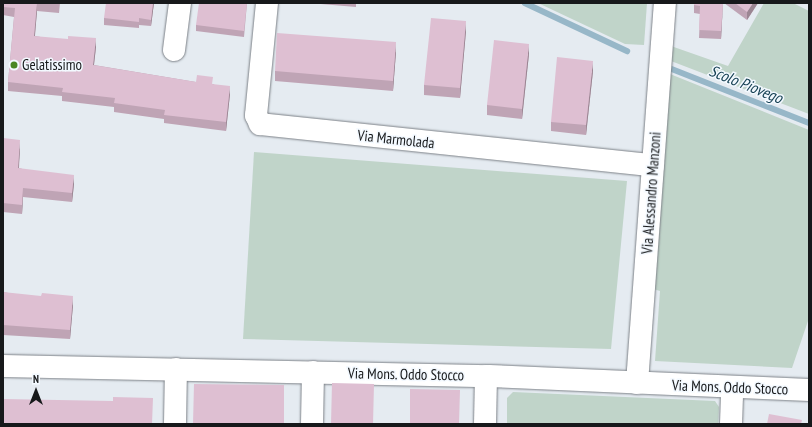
<!DOCTYPE html>
<style>
body{margin:0}
#map{position:relative;width:812px;height:427px;overflow:hidden;background:#e5ebf1;font-family:"PT Sans Narrow",sans-serif}
div>[style]{position:absolute}
[style*='--x']{left:calc(var(--x)*1px);top:calc(var(--y)*1px);width:calc(var(--w)*1px);rotate:calc(var(--a)*1deg)}
.green>*{inset:0;background:#c0d4c9}
.stream>*{height:5.5px;margin:-2.75px;padding:0 2.75px;transform-origin:2.75px;border-radius:2.75px;background:#97b7c8}
.roads{filter:drop-shadow(0 0 1px #7c8187) drop-shadow(0 0 1px #7c8187)}
.minor>*{height:22px;margin:-11px;padding:0 11px;transform-origin:11px;border-radius:11px;background:#fff}
.wall>*{inset:0;background:#bfa4b5}
.shaded-wall>*{inset:0;background:#9b8693}
.building>*{inset:0;background:#debfd2}
.dots>*{width:11px;height:11px;translate:-50% -50%;box-sizing:border-box;border:2px solid #f3f9ff;border-radius:50%}
span{translate:-50% -50%;white-space:nowrap;text-align:center;line-height:1.15;-webkit-text-stroke:3px #f3f9ff;paint-order:stroke}
.poi-label{font-size:15px;color:#17191b}
.left{translate:0 -50%;text-align:left}
.street-label{font-size:15px;color:#17191b}
.water-label{font-size:16px;color:#143f52;font-style:italic}
.frame{position:absolute;inset:0;border:4px solid #17191b;pointer-events:none}
.north{position:absolute;left:16px;top:371px;width:40px;height:40px;-webkit-text-stroke:3px #f3f9ff;paint-order:stroke;rotate:0deg;font-size:11px;font-weight:700;line-height:16px;text-align:center;color:#17191b}
.north::after{content:'';display:block;margin:auto;width:14px;height:18px;background:#17191b;clip-path:polygon(50% 0,100% 100%,50% 72%,0 100%)}
</style>
<div id="map">
<div class="green">
<div style="clip-path:polygon(538px 3px,647px 3px,644px 45px,625px 44px)"></div>
<div style="clip-path:polygon(764px 3px,793px 3px,809px 11px,809px 114px,671px 61px,671px 46px,728px 66px)"></div>
<div style="clip-path:polygon(670px 74px,809px 130px,809px 318px,792px 368px,655px 361px,660px 291px,653px 289px)"></div>
<div style="clip-path:polygon(254px 152px,627px 181px,611px 349px,243px 339px)"></div>
<div style="clip-path:polygon(513px 392px,715px 401px,719px 407px,718px 424px,507px 424px,507px 398px)"></div>
</div>
<div class="stream">
<div style="--x:525;--y:3;--w:113;--a:25.2"></div>
<div style="--x:672;--y:69;--w:147;--a:21.5"></div>
</div>
<div class="roads">
<div class="minor">
<div style="--x:267;--y:3;--w:113;--a:95.6"></div>
<div style="--x:256;--y:115;--w:10;--a:66"></div>
<div style="--x:260;--y:124;--w:395;--a:6"></div>
<div style="--x:174;--y:50;--w:47;--a:-82.7"></div>
<div style="--x:3;--y:366;--w:486;--a:1.2"></div>
<div style="--x:489;--y:376;--w:320;--a:2.5"></div>
<div style="--x:637;--y:383;--w:381;--a:-85.8"></div>
<div style="--x:175;--y:424;--w:55;--a:-89"></div>
<div style="--x:312;--y:424;--w:52;--a:-88.9"></div>
<div style="--x:485;--y:424;--w:48;--a:-88.8"></div>
<div style="--x:731;--y:424;--w:37;--a:-88"></div>
</div>
</div>
<div class="wall">
<div style="clip-path:polygon(3px 3px,60px 3px,59px 13px,37px 11px,35px 36px,96px 47px,94px 65px,196px 82px,213px 84px,230px 94px,226px 131px,164px 123px,164px 119px,114px 112px,114px 107px,62px 101px,62px 96px,8px 91px,8px 82px,14px 17px,3px 15px)"></div>
<div style="clip-path:polygon(154px 3px,151px 26px,139px 25px,139px 28px,104px 25px,104px 18px)"></div>
<div style="clip-path:polygon(247px 3px,244px 37px,196px 31px,196px 25px)"></div>
<div style="clip-path:polygon(309px 3px,356px 3px,356px 7px)"></div>
<div style="clip-path:polygon(694px 3px,723px 3px,721px 39px,699px 38px,700px 14px,694px 13px)"></div>
<div style="clip-path:polygon(724px 3px,758px 3px,747px 20px)"></div>
<div style="clip-path:polygon(466px 31px,460px 98px,424px 95px,424px 85px)"></div>
<div style="clip-path:polygon(396px 52px,393px 91px,275px 81px,275px 71px)"></div>
<div style="clip-path:polygon(529px 54px,522px 119px,487px 115px,487px 105px)"></div>
<div style="clip-path:polygon(593px 71px,586px 135px,551px 131px,551px 122px)"></div>
<div style="clip-path:polygon(3px 138px,20px 149px,19px 168px,74px 184px,72px 202px,23px 197px,22px 214px,3px 212px)"></div>
<div style="clip-path:polygon(3px 292px,73px 305px,70px 339px,3px 335px)"></div>
</div>
<div class="shaded-wall">
<div style="clip-path:polygon(37px 3px,37px 11px,34px 45px,34px 36px)"></div>
<div style="clip-path:polygon(153px 3px,154px 3px,151px 26px,151px 20px)"></div>
<div style="clip-path:polygon(723px 3px,721px 39px,721px 31px)"></div>
<div style="clip-path:polygon(753px 3px,758px 3px,747px 20px,747px 12px)"></div>
<div style="clip-path:polygon(466px 21px,466px 31px,460px 98px,460px 88px)"></div>
<div style="clip-path:polygon(96px 38px,96px 47px,93px 73px,93px 65px)"></div>
<div style="clip-path:polygon(396px 42px,396px 52px,393px 91px,393px 81px)"></div>
<div style="clip-path:polygon(529px 44px,529px 54px,522px 119px,522px 109px)"></div>
<div style="clip-path:polygon(593px 61px,593px 71px,586px 135px,586px 125px)"></div>
<div style="clip-path:polygon(230px 86px,230px 94px,226px 131px,226px 122px)"></div>
<div style="clip-path:polygon(20px 140px,20px 149px,18px 177px,18px 168px)"></div>
<div style="clip-path:polygon(74px 175px,74px 184px,72px 202px,72px 193px)"></div>
<div style="clip-path:polygon(23px 188px,23px 197px,22px 214px,22px 205px)"></div>
<div style="clip-path:polygon(73px 296px,73px 305px,70px 339px,70px 330px)"></div>
</div>
<div class="building">
<div style="clip-path:polygon(3px 3px,37px 3px,34px 36px,68px 39px,68px 36px,96px 38px,93px 65px,196px 82px,197px 75px,213px 77px,212px 84px,230px 86px,226px 122px,164px 115px,165px 110px,114px 103px,115px 98px,62px 92px,63px 88px,8px 82px,15px 8px,3px 7px)"></div>
<div style="clip-path:polygon(45px 3px,59px 3px,59px 4px)"></div>
<div style="clip-path:polygon(106px 3px,153px 3px,151px 20px,139px 18px,139px 22px,104px 18px)"></div>
<div style="clip-path:polygon(199px 3px,247px 3px,244px 31px,196px 25px)"></div>
<div style="clip-path:polygon(694px 3px,723px 3px,721px 31px,699px 30px,700px 6px,694px 5px)"></div>
<div style="clip-path:polygon(735px 3px,753px 3px,747px 12px)"></div>
<div style="clip-path:polygon(431px 18px,466px 21px,460px 88px,424px 85px)"></div>
<div style="clip-path:polygon(277px 33px,396px 42px,393px 81px,275px 71px)"></div>
<div style="clip-path:polygon(494px 40px,529px 44px,522px 109px,487px 105px)"></div>
<div style="clip-path:polygon(557px 57px,593px 61px,586px 125px,551px 122px)"></div>
<div style="clip-path:polygon(3px 138px,20px 140px,18px 168px,74px 175px,72px 193px,23px 188px,22px 205px,3px 203px)"></div>
<div style="clip-path:polygon(3px 292px,41px 296px,42px 293px,73px 296px,70px 330px,3px 325px)"></div>
<div style="clip-path:polygon(332px 383px,374px 384px,373px 424px,331px 424px)"></div>
<div style="clip-path:polygon(194px 384px,284px 385px,284px 424px,193px 424px)"></div>
<div style="clip-path:polygon(410px 389px,460px 390px,459px 424px,410px 424px)"></div>
<div style="clip-path:polygon(113px 397px,153px 398px,152px 424px,3px 424px,3px 399px,113px 401px)"></div>
<div style="clip-path:polygon(769px 414px,802px 420px,801px 424px,767px 424px)"></div>
</div>
<div class="dots">
<div style="left:14px;top:65px;background:#4b8724"></div>
</div>
<div class="poi-label">
<span class="left" style="left:22px;top:65px">Gelatissimo</span>
</div>
<div class="street-label">
<span style="left:396px;top:139px;rotate:6deg">Via Marmolada</span>
<span style="left:651px;top:193px;rotate:-86deg">Via Alessandro Manzoni</span>
<span style="left:406px;top:374px;rotate:1deg">Via Mons. Oddo Stocco</span>
<span style="left:730px;top:387px;rotate:2deg">Via Mons. Oddo Stocco</span>
</div>
<div class="water-label">
<span style="left:746px;top:84px;rotate:22deg">Scolo Piovego</span>
</div>
<div class="frame"></div>
<div class="north">N</div>
</div>
